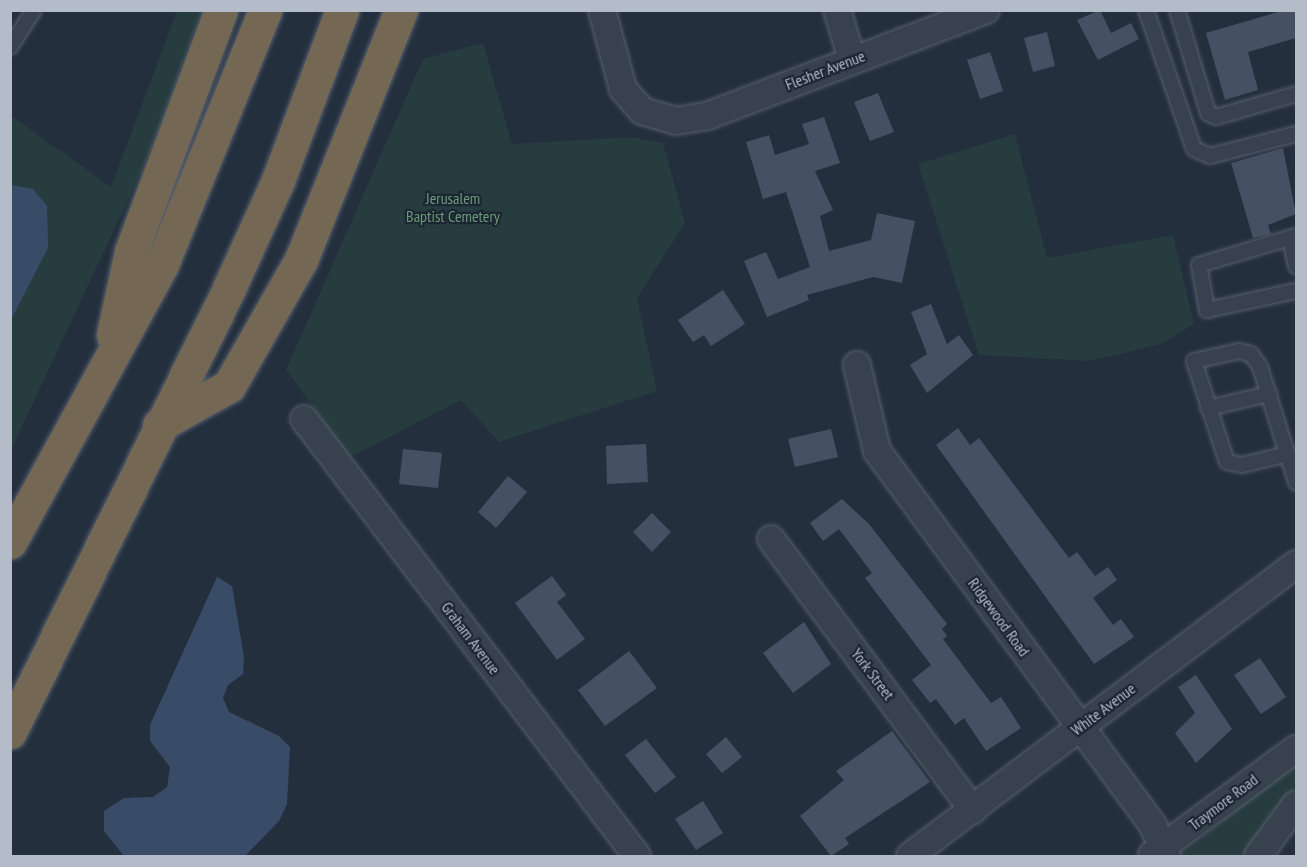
<!DOCTYPE html>
<style>
body{margin:0}
#map{position:relative;width:1307px;height:867px;overflow:hidden;background:#242f3e;font-family:"PT Sans Narrow",sans-serif}
div>[style]{position:absolute}
[style*='--x']{left:calc(var(--x)*1px);top:calc(var(--y)*1px);width:calc(var(--w)*1px);rotate:calc(var(--a)*1deg)}
.green>*{inset:0;background:#263c3f}
.water>*{inset:0;background:#394c67}
.building>*{inset:0;background:#455162}
.roads{filter:drop-shadow(0 0 2px #565f6c) drop-shadow(0 0 2px #565f6c)}
.service>*{height:14px;margin:-7px;padding:0 7px;transform-origin:7px;border-radius:7px;background:#38414e}
.minor>*{height:26px;margin:-13px;padding:0 13px;transform-origin:13px;border-radius:13px;background:#38414e}
.motorway>*{height:33px;margin:-16.5px;padding:0 16.5px;transform-origin:16.5px;border-radius:16.5px;background:#746855}
span{translate:-50% -50%;white-space:nowrap;text-align:center;line-height:1.15;-webkit-text-stroke:4.5px #1d2633;paint-order:stroke}
.street-label{font-size:16px;color:#b4bcc9}
.park-label{font-size:16px;color:#6b9a76}
.frame{position:absolute;inset:0;border:12px solid #b4bcc9;pointer-events:none}
</style>
<div id="map">
<div class="green">
<div style="clip-path:polygon(177px 11px,201px 11px,150px 153px,11px 450px,11px 320px,48px 248px,11px 187px,10px 115px,111px 187px)"></div>
<div style="clip-path:polygon(483px 43px,512px 144px,631px 137px,663px 143px,685px 223px,637px 298px,657px 391px,499px 442px,461px 400px,350px 457px,286px 370px,423px 59px)"></div>
<div style="clip-path:polygon(1015px 134px,1047px 258px,1173px 235px,1194px 324px,1161px 344px,1090px 361px,979px 355px,918px 164px)"></div>
<div style="clip-path:polygon(1296px 761px,1296px 788px,1268px 821px,1251px 856px,1180px 856px)"></div>
</div>
<div class="water">
<div style="clip-path:polygon(12px 185px,33px 189px,47px 206px,48px 248px,11px 320px)"></div>
<div style="clip-path:polygon(217px 577px,232px 586px,244px 657px,243px 674px,228px 685px,223px 698px,229px 712px,279px 736px,290px 747px,287px 804px,279px 821px,245px 856px,124px 856px,104px 831px,104px 811px,124px 798px,153px 797px,167px 787px,170px 767px,150px 741px,150px 725px)"></div>
</div>
<div class="building">
<div style="clip-path:polygon(1100px 10px,1111px 33px,1131px 23px,1139px 39px,1098px 60px,1077px 20px)"></div>
<div style="clip-path:polygon(1285px 10px,1296px 10px,1296px 38px,1248px 52px,1258px 90px,1225px 100px,1206px 33px)"></div>
<div style="clip-path:polygon(1047px 32px,1055px 66px,1033px 72px,1024px 38px)"></div>
<div style="clip-path:polygon(990px 52px,1003px 91px,980px 99px,967px 60px)"></div>
<div style="clip-path:polygon(878px 93px,894px 132px,870px 141px,854px 102px)"></div>
<div style="clip-path:polygon(824px 117px,840px 163px,815px 171px,833px 210px,820px 216px,829px 251px,871px 240px,877px 213px,915px 221px,902px 283px,873px 277px,807px 295px,809px 300px,767px 317px,744px 261px,766px 252px,778px 279px,810px 267px,786px 192px,763px 199px,746px 142px,769px 135px,775px 155px,809px 144px,802px 124px)"></div>
<div style="clip-path:polygon(1283px 148px,1296px 214px,1268px 225px,1271px 234px,1253px 238px,1231px 163px)"></div>
<div style="clip-path:polygon(723px 290px,745px 324px,711px 346px,704px 335px,693px 342px,678px 320px)"></div>
<div style="clip-path:polygon(931px 304px,947px 344px,959px 335px,973px 355px,927px 393px,910px 365px,927px 354px,911px 312px)"></div>
<div style="clip-path:polygon(958px 428px,970px 445px,979px 438px,1069px 558px,1077px 552px,1095px 576px,1108px 567px,1117px 580px,1093px 598px,1113px 625px,1121px 619px,1134px 637px,1094px 664px,936px 445px)"></div>
<div style="clip-path:polygon(831px 429px,838px 457px,795px 467px,788px 439px)"></div>
<div style="clip-path:polygon(646px 444px,648px 482px,607px 484px,606px 446px)"></div>
<div style="clip-path:polygon(403px 449px,442px 453px,438px 488px,399px 484px)"></div>
<div style="clip-path:polygon(508px 476px,527px 492px,496px 528px,478px 512px)"></div>
<div style="clip-path:polygon(842px 499px,869px 524px,947px 624px,942px 629px,947px 636px,943px 639px,991px 703px,1001px 697px,1021px 728px,986px 751px,964px 718px,955px 725px,936px 699px,930px 703px,912px 680px,931px 665px,865px 578px,872px 573px,839px 529px,823px 541px,810px 523px)"></div>
<div style="clip-path:polygon(652px 513px,671px 532px,652px 552px,633px 532px)"></div>
<div style="clip-path:polygon(552px 576px,566px 595px,557px 602px,585px 639px,557px 660px,515px 603px)"></div>
<div style="clip-path:polygon(804px 622px,831px 664px,793px 693px,763px 653px)"></div>
<div style="clip-path:polygon(629px 651px,657px 688px,605px 726px,578px 690px)"></div>
<div style="clip-path:polygon(1260px 658px,1286px 697px,1261px 714px,1234px 675px)"></div>
<div style="clip-path:polygon(1196px 675px,1232px 729px,1196px 763px,1175px 733px,1195px 713px,1178px 687px)"></div>
<div style="clip-path:polygon(892px 731px,930px 782px,845px 838px,849px 844px,831px 856px,800px 816px,844px 780px,836px 771px)"></div>
<div style="clip-path:polygon(726px 737px,742px 757px,722px 773px,706px 754px)"></div>
<div style="clip-path:polygon(646px 739px,676px 777px,655px 793px,625px 755px)"></div>
<div style="clip-path:polygon(703px 801px,723px 833px,696px 850px,675px 819px)"></div>
</div>
<div class="roads">
<div class="service">
<div style="--x:1146;--y:10;--w:147;--a:70.9"></div>
<div style="--x:1194;--y:149;--w:17;--a:24"></div>
<div style="--x:1210;--y:156;--w:89;--a:-14.3"></div>
<div style="--x:1177;--y:10;--w:108;--a:73.2"></div>
<div style="--x:1208;--y:113;--w:9;--a:27"></div>
<div style="--x:1216;--y:117;--w:83;--a:-16"></div>
<div style="--x:10;--y:47;--w:44;--a:-57"></div>
<div style="--x:1296;--y:236;--w:101;--a:163.4"></div>
<div style="--x:1199;--y:265;--w:46;--a:79.9"></div>
<div style="--x:1207;--y:310;--w:91;--a:-12.1"></div>
<div style="--x:1290;--y:238;--w:29;--a:78"></div>
<div style="--x:1208;--y:408;--w:63;--a:-12.9"></div>
<div style="--x:1288;--y:454;--w:47;--a:166.6"></div>
<div style="--x:1242;--y:465;--w:15;--a:-169"></div>
<div style="--x:1227;--y:462;--w:106;--a:-108.1"></div>
<div style="--x:1194;--y:361;--w:46;--a:-12.5"></div>
<div style="--x:1239;--y:351;--w:12;--a:14"></div>
<div style="--x:1251;--y:354;--w:16;--a:55"></div>
<div style="--x:1260;--y:367;--w:121;--a:72.6"></div>
</div>
<div class="minor">
<div style="--x:602;--y:10;--w:82;--a:75.1"></div>
<div style="--x:623;--y:89;--w:29;--a:49"></div>
<div style="--x:642;--y:111;--w:35;--a:16"></div>
<div style="--x:676;--y:121;--w:31;--a:-9"></div>
<div style="--x:707;--y:116;--w:298;--a:-20.8"></div>
<div style="--x:837;--y:10;--w:51;--a:73"></div>
<div style="--x:857;--y:365;--w:88;--a:76.9"></div>
<div style="--x:877;--y:451;--w:466;--a:53.6"></div>
<div style="--x:1153;--y:826;--w:33;--a:65"></div>
<div style="--x:304;--y:419;--w:549;--a:52.69"></div>
<div style="--x:771;--y:539;--w:338;--a:53.3"></div>
<div style="--x:1152;--y:855;--w:179;--a:-36.4"></div>
<div style="--x:910;--y:856;--w:484;--a:-37.1"></div>
<div style="--x:1258;--y:856;--w:64;--a:-53.8"></div>
</div>
<div class="motorway">
<div style="--x:113;--y:335;--w:85;--a:-77.8"></div>
<div style="--x:131;--y:252;--w:258;--a:-69.6"></div>
<div style="--x:159;--y:425;--w:80;--a:-29.1"></div>
<div style="--x:229;--y:386;--w:145;--a:-60.3"></div>
<div style="--x:301;--y:260;--w:269;--a:-68.2"></div>
<div style="--x:10;--y:542;--w:317;--a:-61.3"></div>
<div style="--x:162;--y:264;--w:274;--a:-67.9"></div>
<div style="--x:10;--y:732;--w:497;--a:-63.7"></div>
<div style="--x:230;--y:286;--w:113;--a:-65.5"></div>
<div style="--x:277;--y:183;--w:185;--a:-69.4"></div>
</div>
</div>
<div class="street-label">
<span style="left:825px;top:70px;rotate:-21deg">Flesher Avenue</span>
<span style="left:999px;top:617px;rotate:54deg">Ridgewood Road</span>
<span style="left:471px;top:638px;rotate:53deg">Graham Avenue</span>
<span style="left:873px;top:674px;rotate:53deg">York Street</span>
<span style="left:1103px;top:709px;rotate:-37deg">White Avenue</span>
<span style="left:1223px;top:802px;rotate:-37deg">Traymore Road</span>
</div>
<div class="park-label">
<span style="left:453px;top:207px">Jerusalem<br>Baptist Cemetery</span>
</div>
<div class="frame"></div>
</div>
